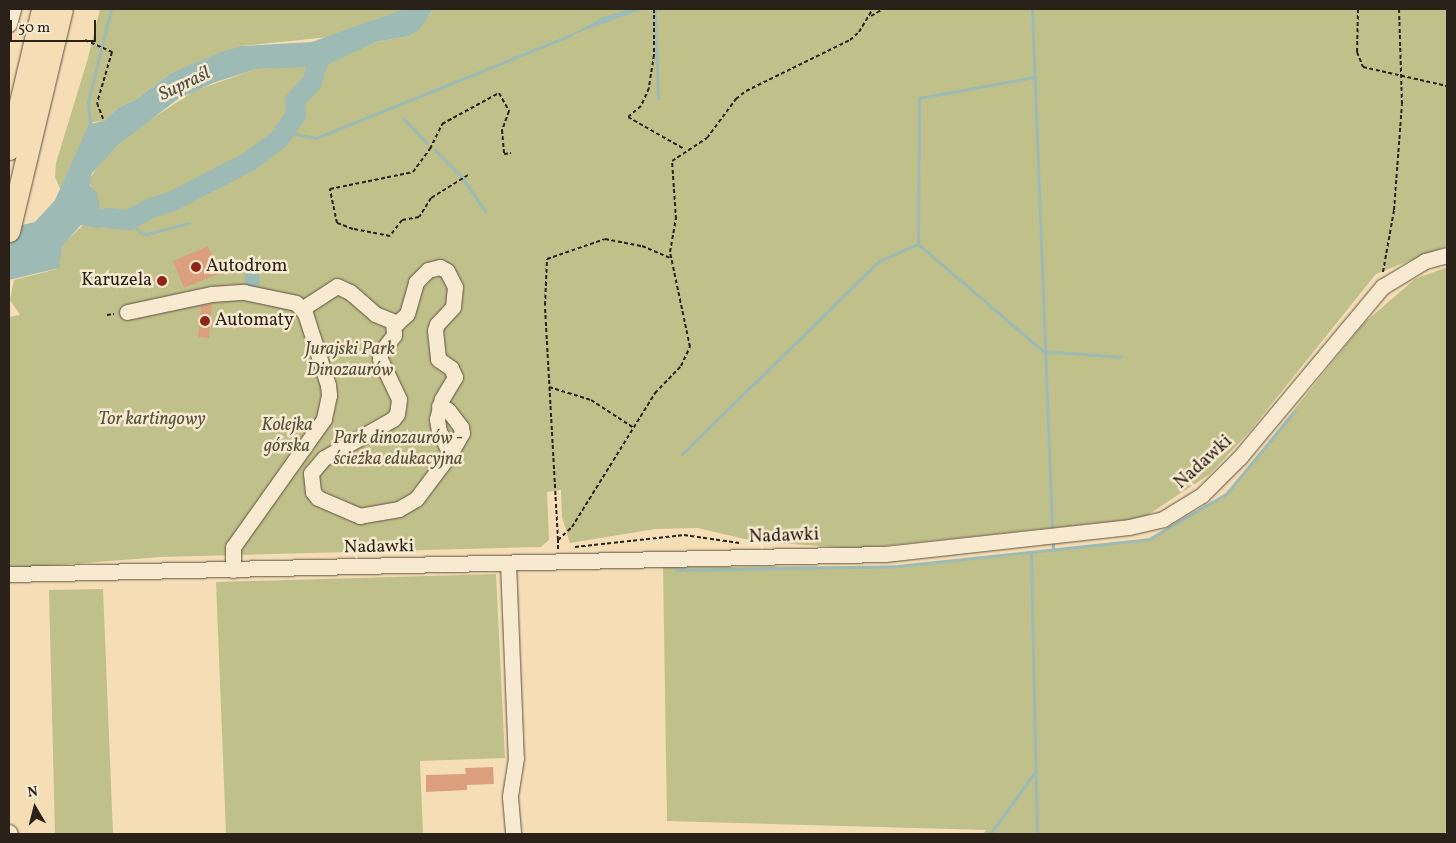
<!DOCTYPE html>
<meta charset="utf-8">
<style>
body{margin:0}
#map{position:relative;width:1456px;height:843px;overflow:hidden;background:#f5deb6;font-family:Vollkorn,serif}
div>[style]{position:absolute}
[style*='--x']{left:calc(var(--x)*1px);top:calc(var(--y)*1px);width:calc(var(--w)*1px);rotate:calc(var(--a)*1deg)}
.green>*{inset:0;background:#c0c08b}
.water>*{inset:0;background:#9dbbb4}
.stream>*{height:3px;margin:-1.5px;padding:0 1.5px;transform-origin:1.5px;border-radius:1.5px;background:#9dbbb4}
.river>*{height:20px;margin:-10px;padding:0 10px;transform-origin:10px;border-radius:10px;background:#9dbbb4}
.building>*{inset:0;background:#dc9f7e}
.path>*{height:2px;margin-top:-1px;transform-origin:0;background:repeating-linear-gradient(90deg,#2a2219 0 4px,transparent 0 6.5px)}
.roads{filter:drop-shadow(0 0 1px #5d5140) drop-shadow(0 0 1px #5d5140)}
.minor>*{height:15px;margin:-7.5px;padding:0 7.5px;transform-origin:7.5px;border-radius:7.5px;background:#f8ead0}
.highway>*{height:21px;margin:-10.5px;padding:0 10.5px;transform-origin:10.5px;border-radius:10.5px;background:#f5deb6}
.dots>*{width:14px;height:14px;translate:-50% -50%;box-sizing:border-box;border:2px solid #f8ead0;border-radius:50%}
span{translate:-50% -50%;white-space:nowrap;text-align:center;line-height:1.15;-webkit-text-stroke:5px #f8ead0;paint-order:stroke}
.poi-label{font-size:18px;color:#2a2219}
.left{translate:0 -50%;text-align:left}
.right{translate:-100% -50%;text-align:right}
.park-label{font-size:18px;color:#57513b;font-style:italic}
.street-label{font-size:18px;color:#2a2219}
.water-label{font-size:19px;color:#4c5048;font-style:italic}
.frame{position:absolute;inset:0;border:10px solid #2a2219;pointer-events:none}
.north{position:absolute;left:10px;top:783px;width:50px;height:50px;-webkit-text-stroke:4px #f8ead0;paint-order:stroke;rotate:352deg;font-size:14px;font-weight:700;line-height:20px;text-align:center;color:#2a2219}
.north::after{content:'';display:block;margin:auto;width:18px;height:22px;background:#2a2219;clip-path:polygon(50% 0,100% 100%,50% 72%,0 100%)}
.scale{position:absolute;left:10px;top:20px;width:86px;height:22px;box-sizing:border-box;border:2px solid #2a2219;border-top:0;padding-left:6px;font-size:15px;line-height:18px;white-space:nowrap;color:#2a2219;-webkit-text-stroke:4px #f8ead0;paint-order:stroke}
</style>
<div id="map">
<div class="green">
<div style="clip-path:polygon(100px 9px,404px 9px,329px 37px,241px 46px,171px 73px,135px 100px,119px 107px,104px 121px,93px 122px,61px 191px,55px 177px,56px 163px,88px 58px)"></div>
<div style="clip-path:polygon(433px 9px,1447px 9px,1447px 246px,1376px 274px,1250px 431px,1210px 474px,1143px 518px,883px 546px,846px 548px,753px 541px,698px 528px,655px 529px,570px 543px,562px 517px,561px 490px,547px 492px,549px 540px,541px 547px,160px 557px,9px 569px,9px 317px,20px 315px,10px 300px,12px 289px,14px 280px,57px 269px,62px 245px,100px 209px,89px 181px,100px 161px,138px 128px,194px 91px,256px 69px,322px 65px,376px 42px,409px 36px,419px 29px)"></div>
<div style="clip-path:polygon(1447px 267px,1447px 830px,1444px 834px,983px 834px,986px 830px,667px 821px,663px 567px,898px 566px,1149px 539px,1226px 494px,1364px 323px,1415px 279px)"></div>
<div style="clip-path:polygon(496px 574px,505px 758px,420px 761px,423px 834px,226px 834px,216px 582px)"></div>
<div style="clip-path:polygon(103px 589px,113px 834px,55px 834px,49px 590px)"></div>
</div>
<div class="water">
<div style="clip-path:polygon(404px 9px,433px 9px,419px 30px,409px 36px,376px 42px,316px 70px,310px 67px,256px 69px,213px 83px,178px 99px,118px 145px,92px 173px,90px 186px,97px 193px,100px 209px,131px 217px,133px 224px,110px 223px,98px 228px,81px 225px,62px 246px,59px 268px,9px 280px,9px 228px,35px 222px,55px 200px,89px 124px,104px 121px,119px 107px,135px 100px,171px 73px,216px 54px,241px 46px,312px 42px)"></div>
<div style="clip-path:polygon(629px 9px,643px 9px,567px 37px,603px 17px)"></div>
<div style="clip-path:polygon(245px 272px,259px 272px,260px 286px,245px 286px)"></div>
</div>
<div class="stream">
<div style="--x:655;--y:9;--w:89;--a:88.1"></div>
<div style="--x:1032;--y:9;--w:519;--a:87.79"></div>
<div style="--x:403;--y:118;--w:35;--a:46"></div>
<div style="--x:90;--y:128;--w:26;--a:-94"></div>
<div style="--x:88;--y:102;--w:96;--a:-76.1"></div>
<div style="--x:285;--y:132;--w:32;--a:11"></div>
<div style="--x:316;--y:138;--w:275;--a:-22"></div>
<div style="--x:435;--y:150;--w:37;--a:45"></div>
<div style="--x:461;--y:176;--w:42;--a:55.6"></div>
<div style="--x:130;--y:222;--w:16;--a:45"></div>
<div style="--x:141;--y:233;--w:6;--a:9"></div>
<div style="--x:147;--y:234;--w:43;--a:-14.7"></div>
<div style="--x:918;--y:244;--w:165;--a:40.6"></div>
<div style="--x:1043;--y:351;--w:78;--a:4.4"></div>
<div style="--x:682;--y:454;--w:276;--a:-44.4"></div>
<div style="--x:879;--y:261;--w:43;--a:-23.6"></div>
<div style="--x:918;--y:244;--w:146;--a:-89.6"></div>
<div style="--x:919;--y:98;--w:118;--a:-10.3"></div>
<div style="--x:1053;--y:543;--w:7;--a:90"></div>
<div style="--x:1031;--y:553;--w:281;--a:88.8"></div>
<div style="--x:676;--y:570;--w:222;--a:-1"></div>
<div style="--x:898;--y:566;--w:252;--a:-6.1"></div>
<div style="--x:1149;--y:539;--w:89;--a:-30.3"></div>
<div style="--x:1226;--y:494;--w:108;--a:-50.3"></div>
<div style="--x:990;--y:834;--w:77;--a:-54"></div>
</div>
<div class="river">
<div style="--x:107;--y:218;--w:22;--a:5"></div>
<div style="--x:129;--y:220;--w:25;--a:-29"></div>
<div style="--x:151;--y:208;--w:21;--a:-17"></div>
<div style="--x:171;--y:202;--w:89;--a:-27.4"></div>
<div style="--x:250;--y:161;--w:38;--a:-37"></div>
<div style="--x:280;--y:138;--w:28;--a:-55"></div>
<div style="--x:296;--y:115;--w:14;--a:-94"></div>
<div style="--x:295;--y:101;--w:25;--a:-48"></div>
<div style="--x:312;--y:82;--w:32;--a:-72"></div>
</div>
<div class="building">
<div style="clip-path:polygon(208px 246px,220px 273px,184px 288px,173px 261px)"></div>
<div style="clip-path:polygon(212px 304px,209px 338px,198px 337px,201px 306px)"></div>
<div style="clip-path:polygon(493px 767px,494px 784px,467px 785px,467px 790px,426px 792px,426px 775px,466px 774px,465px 768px)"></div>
</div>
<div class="path">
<div style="--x:654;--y:9;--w:46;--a:90"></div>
<div style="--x:654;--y:55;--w:33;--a:99"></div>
<div style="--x:649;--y:88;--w:20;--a:114"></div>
<div style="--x:641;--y:106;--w:17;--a:140"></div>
<div style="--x:628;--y:117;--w:64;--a:29.7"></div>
<div style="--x:1358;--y:9;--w:43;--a:91.3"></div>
<div style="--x:1357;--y:52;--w:16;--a:68"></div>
<div style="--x:1363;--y:67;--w:86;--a:12.7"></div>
<div style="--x:871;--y:16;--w:14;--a:-30"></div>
<div style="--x:85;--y:40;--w:30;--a:24"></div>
<div style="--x:112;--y:52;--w:53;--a:106.4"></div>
<div style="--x:97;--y:103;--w:17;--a:69"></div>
<div style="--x:468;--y:175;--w:44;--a:148.1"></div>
<div style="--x:431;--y:198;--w:22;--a:122"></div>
<div style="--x:419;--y:217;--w:17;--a:170"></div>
<div style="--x:402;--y:220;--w:20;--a:127"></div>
<div style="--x:390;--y:236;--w:38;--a:-169"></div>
<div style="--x:353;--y:229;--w:17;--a:-159"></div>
<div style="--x:337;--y:223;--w:35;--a:-102"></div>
<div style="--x:330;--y:189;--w:85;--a:-11.6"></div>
<div style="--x:413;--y:172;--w:29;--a:-54"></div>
<div style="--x:430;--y:149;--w:28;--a:-64"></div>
<div style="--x:442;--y:124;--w:65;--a:-28.5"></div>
<div style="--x:499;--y:93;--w:21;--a:61"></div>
<div style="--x:509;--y:111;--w:20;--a:110"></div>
<div style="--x:502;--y:130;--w:24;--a:85"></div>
<div style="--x:504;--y:154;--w:7;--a:-8"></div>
<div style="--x:1383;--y:272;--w:63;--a:-79.9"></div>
<div style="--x:1394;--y:210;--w:106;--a:-85.7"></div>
<div style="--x:1402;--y:104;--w:95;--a:-91.8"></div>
<div style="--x:107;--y:315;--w:7;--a:-8"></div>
<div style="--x:549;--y:387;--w:44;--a:17.2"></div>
<div style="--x:591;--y:400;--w:51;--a:33.1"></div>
<div style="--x:558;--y:540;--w:235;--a:-93.2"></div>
<div style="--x:545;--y:305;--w:46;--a:-87.5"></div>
<div style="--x:547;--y:259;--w:61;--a:-19"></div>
<div style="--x:605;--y:239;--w:38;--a:11"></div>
<div style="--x:642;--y:246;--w:30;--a:23"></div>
<div style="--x:575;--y:547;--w:110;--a:-6.3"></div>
<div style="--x:684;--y:535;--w:56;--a:8.3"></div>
<div style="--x:558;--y:549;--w:9;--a:-90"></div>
<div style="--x:558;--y:540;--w:19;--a:-43"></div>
<div style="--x:572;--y:527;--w:158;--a:-58.2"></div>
<div style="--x:655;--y:393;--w:37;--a:-46"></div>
<div style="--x:681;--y:366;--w:21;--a:-65"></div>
<div style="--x:690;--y:347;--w:97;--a:-101.9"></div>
<div style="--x:670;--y:252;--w:34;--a:-80"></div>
<div style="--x:676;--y:219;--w:58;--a:-93.9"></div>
<div style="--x:672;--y:161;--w:42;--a:-33.3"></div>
<div style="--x:707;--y:138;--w:49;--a:-53.4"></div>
<div style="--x:736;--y:99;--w:13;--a:-39"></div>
<div style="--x:746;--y:91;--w:116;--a:-26.1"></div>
<div style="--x:850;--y:40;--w:12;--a:-42"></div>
<div style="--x:859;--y:32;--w:27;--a:-59"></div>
</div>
<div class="roads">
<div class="minor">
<div style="--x:9;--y:24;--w:16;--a:-75"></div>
<div style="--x:303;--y:308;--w:40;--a:-32.9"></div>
<div style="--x:337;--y:286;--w:14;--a:25"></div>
<div style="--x:350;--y:292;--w:33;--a:41"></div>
<div style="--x:375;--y:314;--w:24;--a:22"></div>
<div style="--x:397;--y:323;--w:13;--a:-42"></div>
<div style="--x:407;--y:314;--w:33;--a:-74"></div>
<div style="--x:416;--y:282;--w:17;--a:-45"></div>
<div style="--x:428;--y:270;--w:12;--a:-14"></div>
<div style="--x:440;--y:267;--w:8;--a:30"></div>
<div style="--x:447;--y:271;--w:18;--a:63"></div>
<div style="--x:455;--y:287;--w:20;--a:96"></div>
<div style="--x:453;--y:307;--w:23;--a:133"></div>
<div style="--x:437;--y:324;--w:6;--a:108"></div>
<div style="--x:435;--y:330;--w:29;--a:84"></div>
<div style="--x:438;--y:359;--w:16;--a:35"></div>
<div style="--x:451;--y:368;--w:10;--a:66"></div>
<div style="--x:455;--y:377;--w:26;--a:121"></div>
<div style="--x:442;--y:399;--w:21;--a:104"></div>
<div style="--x:437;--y:419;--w:12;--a:81"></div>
<div style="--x:439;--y:431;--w:25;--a:64"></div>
<div style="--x:450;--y:454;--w:56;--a:127.1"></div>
<div style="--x:416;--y:499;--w:20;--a:150"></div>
<div style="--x:399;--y:509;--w:40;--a:170"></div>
<div style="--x:360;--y:516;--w:46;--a:-156.8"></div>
<div style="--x:318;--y:498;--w:8;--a:-130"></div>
<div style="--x:313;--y:492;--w:19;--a:-96"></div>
<div style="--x:311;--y:473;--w:20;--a:-49"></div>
<div style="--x:324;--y:458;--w:79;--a:-29.5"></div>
<div style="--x:393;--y:419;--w:6;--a:-51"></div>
<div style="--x:397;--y:414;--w:15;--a:-82"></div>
<div style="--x:399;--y:399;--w:44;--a:-115.4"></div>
<div style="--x:380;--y:359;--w:6;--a:-90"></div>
<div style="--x:380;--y:353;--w:23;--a:-52"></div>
<div style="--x:394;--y:335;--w:13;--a:-94"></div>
<div style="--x:127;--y:312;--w:87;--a:-12"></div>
<div style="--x:212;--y:294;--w:32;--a:-4"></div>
<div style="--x:244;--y:292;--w:53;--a:11.9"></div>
<div style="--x:296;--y:303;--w:13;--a:48"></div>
<div style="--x:305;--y:313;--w:76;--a:72.3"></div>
<div style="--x:328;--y:385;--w:10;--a:84"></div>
<div style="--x:329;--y:395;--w:25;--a:102"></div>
<div style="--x:324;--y:419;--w:157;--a:125.4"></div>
<div style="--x:233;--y:547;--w:23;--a:90"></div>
<div style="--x:439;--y:406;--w:10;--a:24"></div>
<div style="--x:448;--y:410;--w:21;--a:53"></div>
<div style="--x:461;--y:427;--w:6;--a:81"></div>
<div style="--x:462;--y:433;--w:24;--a:120"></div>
<div style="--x:508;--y:563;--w:195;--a:87.7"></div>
<div style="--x:516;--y:758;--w:39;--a:99"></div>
<div style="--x:510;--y:797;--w:37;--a:85"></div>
<div style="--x:9;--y:574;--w:876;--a:-1.31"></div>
<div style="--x:885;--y:554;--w:245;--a:-6.3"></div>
<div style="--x:1129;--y:527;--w:35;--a:-13"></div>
<div style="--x:1163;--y:519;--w:46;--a:-31.6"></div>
<div style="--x:1202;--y:495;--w:54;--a:-45"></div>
<div style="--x:1240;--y:457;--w:222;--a:-50.1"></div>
<div style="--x:1382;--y:287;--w:50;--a:-31.2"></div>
<div style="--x:1425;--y:261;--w:23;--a:-15"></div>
<div style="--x:9;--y:832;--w:2;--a:63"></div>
</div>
<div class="highway">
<div style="--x:9;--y:149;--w:144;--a:-76.7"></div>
<div style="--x:9;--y:231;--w:228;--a:-76.6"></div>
</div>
</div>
<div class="dots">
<div style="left:196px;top:267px;background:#8f2418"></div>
<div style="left:162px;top:281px;background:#8f2418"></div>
<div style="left:205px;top:321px;background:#8f2418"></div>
</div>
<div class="poi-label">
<span class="left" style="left:206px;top:267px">Autodrom</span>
<span class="right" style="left:152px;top:281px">Karuzela</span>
<span class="left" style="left:215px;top:321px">Automaty</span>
</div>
<div class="park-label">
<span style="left:350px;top:361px">Jurajski Park<br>Dinozaurów</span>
<span style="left:152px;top:420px">Tor kartingowy</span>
<span style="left:287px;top:437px">Kolejka<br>górska</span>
<span style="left:398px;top:450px">Park dinozaurów -<br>ścieżka edukacyjna</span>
</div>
<div class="street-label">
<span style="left:1204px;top:463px;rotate:-42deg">Nadawki</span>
<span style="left:784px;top:537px;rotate:-2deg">Nadawki</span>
<span style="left:379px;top:548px;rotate:-1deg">Nadawki</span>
</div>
<div class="water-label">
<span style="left:185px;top:85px;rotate:-26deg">Supraśl</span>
</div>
<div class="frame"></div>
<div class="north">N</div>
<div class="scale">50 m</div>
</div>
